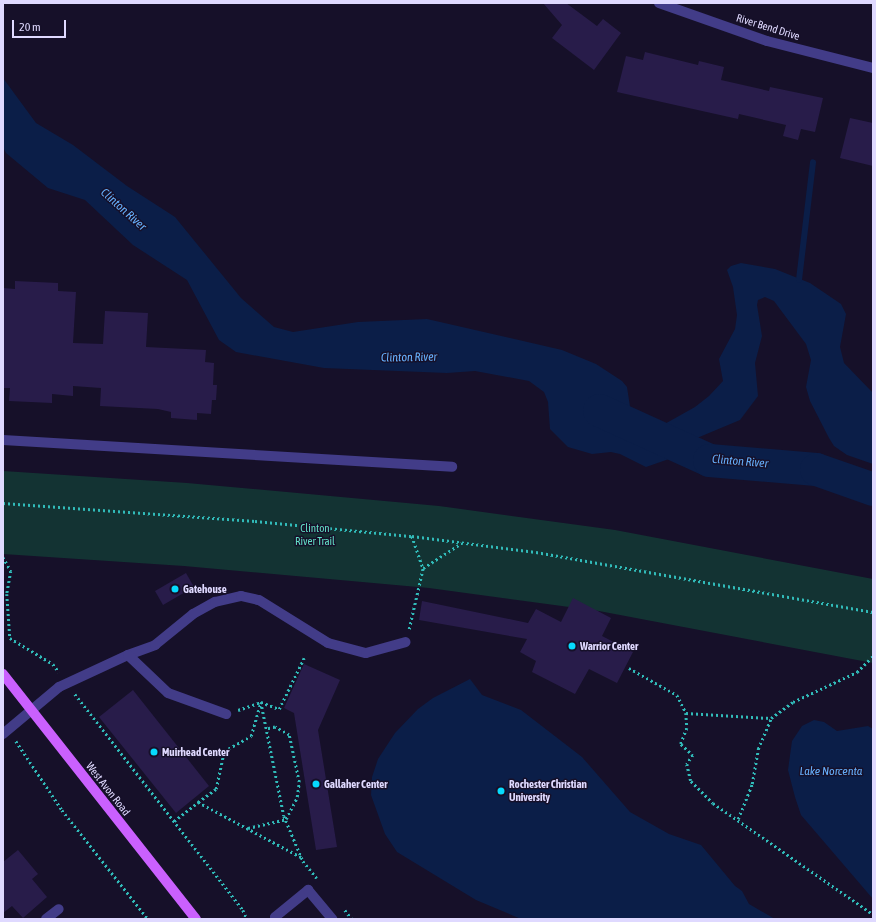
<!DOCTYPE html>
<style>
body{margin:0}
#map{position:relative;width:876px;height:922px;overflow:hidden;background:#161029;font-family:"Asap Condensed",sans-serif}
div>[style]{position:absolute}
[style*='--x']{left:calc(var(--x)*1px);top:calc(var(--y)*1px);width:calc(var(--w)*1px);rotate:calc(var(--a)*1deg)}
.green>*{inset:0;background:#133333}
.water>*{inset:0;background:#0b1e48}
.stream>*{height:5.5px;margin:-2.75px;padding:0 2.75px;transform-origin:2.75px;border-radius:2.75px;background:#0b1e48}
.river>*{height:33px;margin:-16.5px;padding:0 16.5px;transform-origin:16.5px;border-radius:16.5px;background:#0b1e48}
.building>*{inset:0;background:#281c4a}
.path>*{height:2.5px;margin-top:-1.25px;transform-origin:0;background:repeating-linear-gradient(90deg,#31bbb9 0 2px,transparent 0 5px)}
.minor>*{height:10px;margin:-5px;padding:0 5px;transform-origin:5px;border-radius:5px;background:#423c88}
.major>*{height:10px;margin:-5px;padding:0 5px;transform-origin:5px;border-radius:5px;background:#ca60fe}
.dots>*{width:11px;height:11px;translate:-50% -50%;box-sizing:border-box;border:2px solid #161029;border-radius:50%}
span{translate:-50% -50%;white-space:nowrap;text-align:center;line-height:1.15;-webkit-text-stroke:3px #161029;paint-order:stroke}
.street-label{font-size:11px;color:#dfd9ff}
.park-label{font-size:11px;color:#63e0c7}
.poi-label{font-size:11px;color:#dfd9ff;font-weight:700}
.left{translate:0 -50%;text-align:left}
.water-label{font-size:12px;color:#67b1fe;font-style:italic}
.frame{position:absolute;inset:0;border:4px solid #dfd9ff;pointer-events:none}
.scale{position:absolute;left:12px;top:20px;width:54px;height:18px;box-sizing:border-box;border:2px solid #dfd9ff;border-top:0;padding-left:5px;font-size:12px;line-height:14px;white-space:nowrap;color:#dfd9ff;-webkit-text-stroke:3px #161029;paint-order:stroke}
</style>
<div id="map">
<div class="green">
<div style="clip-path:polygon(3px 471px,187px 483px,439px 506px,615px 530px,873px 579px,873px 663px,599px 611px,429px 588px,184px 566px,3px 554px)"></div>
</div>
<div class="water">
<div style="clip-path:polygon(3px 78px,36px 123px,73px 145px,127px 186px,175px 217px,241px 298px,274px 327px,293px 332px,358px 322px,427px 319px,562px 350px,596px 364px,622px 381px,627px 387px,631px 413px,641px 432px,645px 435px,695px 407px,709px 396px,723px 381px,719px 359px,735px 329px,737px 315px,733px 287px,727px 270px,731px 266px,741px 263px,775px 269px,810px 283px,841px 304px,846px 314px,840px 347px,844px 363px,873px 393px,873px 464px,847px 455px,834px 446px,829px 438px,810px 401px,806px 387px,811px 360px,806px 344px,774px 301px,765px 297px,758px 300px,757px 305px,762px 336px,755px 363px,758px 396px,740px 420px,697px 438px,669px 459px,646px 467px,620px 454px,611px 452px,592px 454px,568px 447px,550px 429px,548px 402px,544px 392px,529px 381px,475px 371px,447px 373px,324px 368px,236px 352px,219px 340px,187px 280px,133px 245px,85px 200px,48px 188px,6px 153px,3px 147px)"></div>
<div style="clip-path:polygon(470px 679px,482px 695px,521px 710px,582px 757px,630px 812px,669px 834px,701px 845px,735px 886px,742px 891px,749px 904px,775px 919px,521px 919px,476px 900px,397px 852px,385px 834px,371px 795px,372px 777px,378px 759px,395px 733px,418px 709px,433px 698px)"></div>
<div style="clip-path:polygon(814px 720px,824px 722px,837px 731px,868px 726px,873px 729px,873px 899px,801px 815px,795px 797px,788px 770px,792px 741px,802px 726px)"></div>
</div>
<div class="stream">
<div style="--x:799;--y:280;--w:118;--a:-83.2"></div>
</div>
<div class="river">
<div style="--x:599;--y:410;--w:121;--a:24.4"></div>
<div style="--x:709;--y:460;--w:107;--a:4.8"></div>
<div style="--x:816;--y:469;--w:60;--a:19.3"></div>
</div>
<div class="building">
<div style="clip-path:polygon(543px 3px,566px 3px,597px 26px,603px 19px,621px 33px,594px 70px,552px 38px,562px 25px)"></div>
<div style="clip-path:polygon(645px 52px,698px 65px,699px 61px,724px 67px,721px 80px,769px 91px,770px 87px,823px 98px,815px 132px,801px 129px,798px 140px,783px 136px,786px 125px,739px 114px,738px 119px,617px 92px,626px 56px,643px 60px)"></div>
<div style="clip-path:polygon(850px 118px,873px 123px,873px 166px,840px 158px)"></div>
<div style="clip-path:polygon(15px 281px,58px 283px,58px 291px,76px 292px,73px 343px,103px 344px,105px 311px,148px 313px,146px 347px,206px 350px,205px 362px,214px 363px,213px 385px,217px 385px,216px 400px,212px 400px,211px 414px,197px 413px,197px 420px,171px 418px,171px 412px,158px 409px,100px 406px,101px 388px,73px 386px,73px 396px,52px 394px,52px 403px,9px 401px,10px 388px,3px 388px,3px 288px,15px 289px)"></div>
<div style="clip-path:polygon(186px 573px,194px 587px,163px 605px,155px 591px)"></div>
<div style="clip-path:polygon(573px 598px,611px 618px,602px 636px,633px 652px,617px 683px,589px 669px,575px 694px,532px 672px,536px 661px,520px 652px,527px 639px,419px 620px,422px 601px,528px 623px,536px 609px,561px 622px)"></div>
<div style="clip-path:polygon(304px 664px,340px 680px,318px 730px,337px 847px,316px 850px,294px 713px,284px 708px)"></div>
<div style="clip-path:polygon(133px 690px,209px 786px,176px 813px,99px 717px)"></div>
<div style="clip-path:polygon(18px 850px,38px 874px,32px 879px,47px 897px,23px 918px,12px 906px,3px 913px,3px 862px)"></div>
</div>
<div class="path">
<div style="--x:3;--y:503;--w:253;--a:4.1"></div>
<div style="--x:255;--y:521;--w:158;--a:5.5"></div>
<div style="--x:412;--y:536;--w:125;--a:7.4"></div>
<div style="--x:536;--y:552;--w:342;--a:10.1"></div>
<div style="--x:412;--y:536;--w:34;--a:71"></div>
<div style="--x:3;--y:557;--w:16;--a:60"></div>
<div style="--x:11;--y:571;--w:23;--a:100"></div>
<div style="--x:7;--y:594;--w:44;--a:86.1"></div>
<div style="--x:10;--y:638;--w:50;--a:31.2"></div>
<div style="--x:53;--y:664;--w:10;--a:53"></div>
<div style="--x:409;--y:629;--w:63;--a:-77.1"></div>
<div style="--x:423;--y:568;--w:46;--a:-32.7"></div>
<div style="--x:629;--y:668;--w:55;--a:29.4"></div>
<div style="--x:677;--y:695;--w:20;--a:63"></div>
<div style="--x:686;--y:713;--w:85;--a:3.4"></div>
<div style="--x:771;--y:718;--w:27;--a:-36"></div>
<div style="--x:793;--y:702;--w:71;--a:-25.1"></div>
<div style="--x:857;--y:672;--w:23;--a:-45"></div>
<div style="--x:75;--y:694;--w:274;--a:52.1"></div>
<div style="--x:243;--y:910;--w:10;--a:66"></div>
<div style="--x:238;--y:710;--w:24;--a:-19"></div>
<div style="--x:261;--y:702;--w:116;--a:78.6"></div>
<div style="--x:284;--y:816;--w:49;--a:67.1"></div>
<div style="--x:303;--y:861;--w:22;--a:51"></div>
<div style="--x:686;--y:713;--w:15;--a:86"></div>
<div style="--x:687;--y:728;--w:17;--a:111"></div>
<div style="--x:681;--y:744;--w:16;--a:43"></div>
<div style="--x:693;--y:755;--w:11;--a:124"></div>
<div style="--x:687;--y:764;--w:17;--a:77"></div>
<div style="--x:691;--y:781;--w:31;--a:45"></div>
<div style="--x:713;--y:803;--w:195;--a:34.8"></div>
<div style="--x:16;--y:741;--w:83;--a:56.3"></div>
<div style="--x:62;--y:810;--w:139;--a:51.7"></div>
<div style="--x:198;--y:802;--w:22;--a:-36"></div>
<div style="--x:216;--y:789;--w:39;--a:-78"></div>
<div style="--x:224;--y:751;--w:31;--a:-29"></div>
<div style="--x:251;--y:736;--w:35;--a:-74"></div>
<div style="--x:261;--y:702;--w:19;--a:21"></div>
<div style="--x:279;--y:709;--w:57;--a:-63.9"></div>
<div style="--x:738;--y:819;--w:38;--a:-68"></div>
<div style="--x:752;--y:784;--w:36;--a:-80"></div>
<div style="--x:758;--y:749;--w:34;--a:-67"></div>
<div style="--x:174;--y:821;--w:31;--a:-38"></div>
<div style="--x:198;--y:802;--w:117;--a:28.1"></div>
<div style="--x:248;--y:828;--w:39;--a:-13"></div>
<div style="--x:286;--y:819;--w:25;--a:-63"></div>
<div style="--x:297;--y:797;--w:15;--a:-82"></div>
<div style="--x:299;--y:782;--w:48;--a:-102"></div>
<div style="--x:289;--y:735;--w:16;--a:-150"></div>
<div style="--x:275;--y:727;--w:8;--a:166"></div>
<div style="--x:345;--y:910;--w:11;--a:52"></div>
</div>
<div class="minor">
<div style="--x:659;--y:3;--w:114;--a:19.4"></div>
<div style="--x:767;--y:41;--w:109;--a:14.3"></div>
<div style="--x:3;--y:440;--w:450;--a:3.4"></div>
<div style="--x:128;--y:655;--w:29;--a:-20"></div>
<div style="--x:155;--y:645;--w:49;--a:-39.2"></div>
<div style="--x:193;--y:614;--w:25;--a:-29"></div>
<div style="--x:215;--y:602;--w:27;--a:-13"></div>
<div style="--x:241;--y:596;--w:18;--a:13"></div>
<div style="--x:259;--y:600;--w:81;--a:31.9"></div>
<div style="--x:328;--y:643;--w:39;--a:15"></div>
<div style="--x:366;--y:653;--w:41;--a:-15.4"></div>
<div style="--x:3;--y:734;--w:73;--a:-40"></div>
<div style="--x:59;--y:687;--w:76;--a:-24.9"></div>
<div style="--x:128;--y:655;--w:55;--a:43.5"></div>
<div style="--x:168;--y:693;--w:62;--a:19.9"></div>
<div style="--x:46;--y:919;--w:16;--a:-38"></div>
<div style="--x:276;--y:919;--w:2;--a:-117"></div>
<div style="--x:275;--y:917;--w:43;--a:-39.3"></div>
<div style="--x:308;--y:890;--w:38;--a:50"></div>
</div>
<div class="major">
<div style="--x:3;--y:674;--w:312;--a:51.8"></div>
</div>
<div class="dots">
<div style="left:175px;top:589px;background:#06dafe"></div>
<div style="left:572px;top:646px;background:#06dafe"></div>
<div style="left:154px;top:752px;background:#06dafe"></div>
<div style="left:316px;top:784px;background:#06dafe"></div>
<div style="left:501px;top:791px;background:#06dafe"></div>
</div>
<div class="street-label">
<span style="left:768px;top:27px;rotate:17deg">River Bend Drive</span>
<span style="left:108px;top:789px;rotate:52deg">West Avon Road</span>
</div>
<div class="park-label">
<span style="left:315px;top:535px">Clinton<br>River Trail</span>
</div>
<div class="poi-label">
<span class="left" style="left:183px;top:589px">Gatehouse</span>
<span class="left" style="left:580px;top:646px">Warrior Center</span>
<span class="left" style="left:162px;top:752px">Muirhead Center</span>
<span class="left" style="left:324px;top:784px">Gallaher Center</span>
<span class="left" style="left:509px;top:791px">Rochester Christian<br>University</span>
</div>
<div class="water-label">
<span style="left:123px;top:210px;rotate:42deg">Clinton River</span>
<span style="left:409px;top:358px;rotate:-1deg">Clinton River</span>
<span style="left:740px;top:462px;rotate:5deg">Clinton River</span>
<span style="left:831px;top:772px">Lake Norcenta</span>
</div>
<div class="frame"></div>
<div class="scale">20 m</div>
</div>
